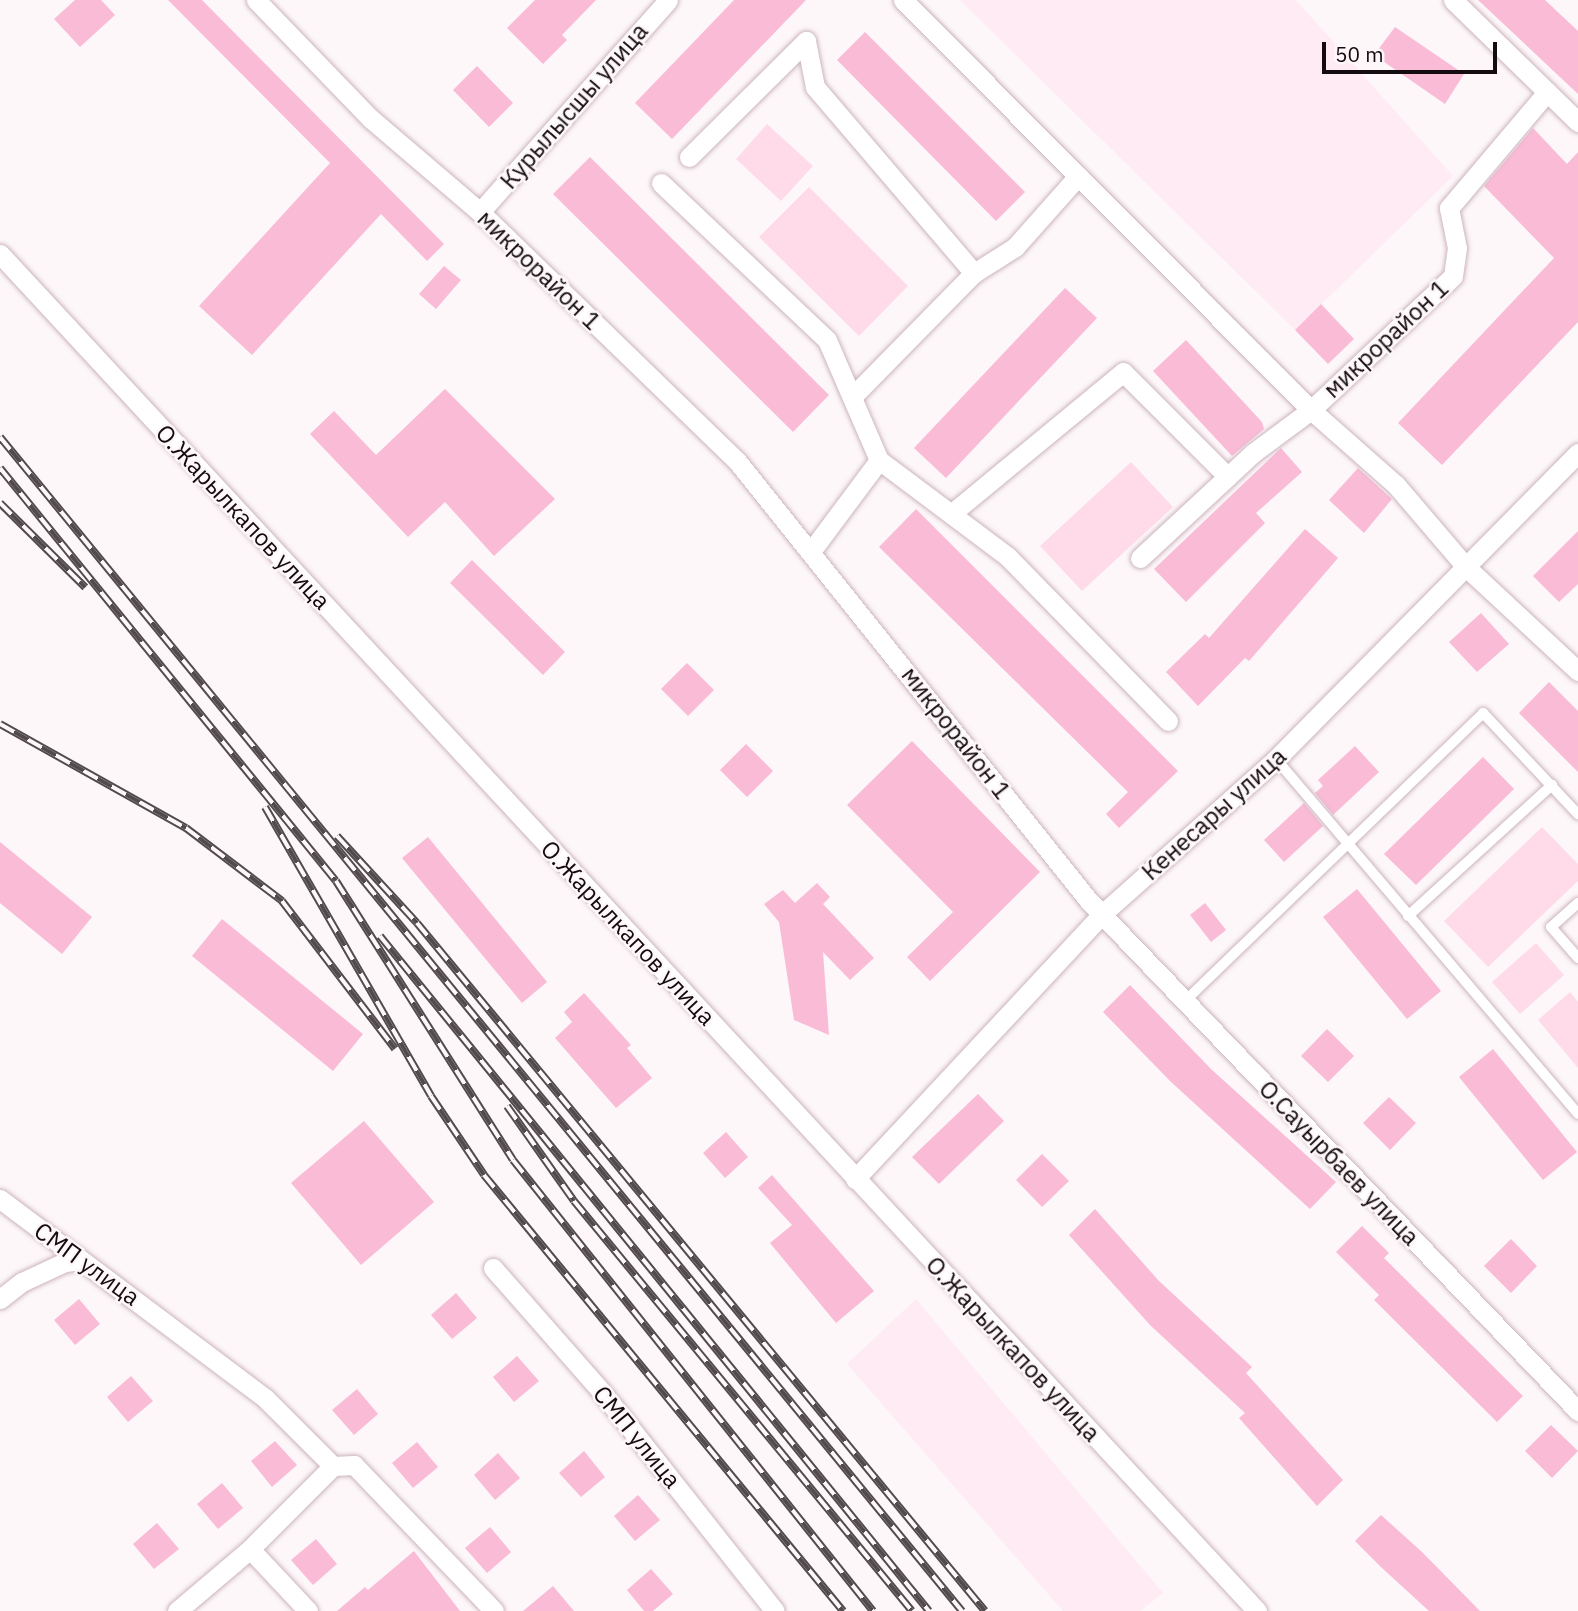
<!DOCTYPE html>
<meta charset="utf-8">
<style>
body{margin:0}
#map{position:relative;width:1578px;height:1611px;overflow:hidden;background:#fdf7f9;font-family:"IBM Plex Sans",sans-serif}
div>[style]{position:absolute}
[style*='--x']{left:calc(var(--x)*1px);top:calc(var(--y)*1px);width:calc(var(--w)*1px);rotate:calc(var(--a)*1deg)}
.built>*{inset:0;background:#ffebf3}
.green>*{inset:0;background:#ffdbea}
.building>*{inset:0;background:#fabbd7}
.roads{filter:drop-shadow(0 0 2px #ccb4be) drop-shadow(0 0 2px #ccb4be)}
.lane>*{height:10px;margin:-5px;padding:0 5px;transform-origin:5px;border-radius:5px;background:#fff}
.street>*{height:19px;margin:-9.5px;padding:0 9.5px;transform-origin:9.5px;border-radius:9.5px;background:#fff}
.rail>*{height:8px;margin-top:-4px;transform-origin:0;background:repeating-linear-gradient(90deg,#fdf7f9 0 16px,#524b4e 0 32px);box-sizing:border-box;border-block:2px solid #524b4e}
span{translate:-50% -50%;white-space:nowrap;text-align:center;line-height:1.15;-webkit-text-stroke:5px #fdf7f9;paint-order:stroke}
.street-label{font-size:24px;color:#130b0f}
.scale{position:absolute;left:1322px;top:42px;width:175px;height:32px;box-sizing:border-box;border:4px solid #130b0f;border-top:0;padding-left:9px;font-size:21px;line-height:24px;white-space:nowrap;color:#130b0f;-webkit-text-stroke:5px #fdf7f9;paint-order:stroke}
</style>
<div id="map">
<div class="built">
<div style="clip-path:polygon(960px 0,1296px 0,1453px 176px,1295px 330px)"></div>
<div style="clip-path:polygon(916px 1299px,1163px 1593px,1140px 1611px,1063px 1611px,847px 1364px)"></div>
</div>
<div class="green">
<div style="clip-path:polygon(767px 124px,813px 166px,781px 201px,736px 159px)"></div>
<div style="clip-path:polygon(809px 187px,908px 286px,859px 336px,759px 237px)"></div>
<div style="clip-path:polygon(1131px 462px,1173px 507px,1082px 591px,1040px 546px)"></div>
<div style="clip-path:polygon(1542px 827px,1578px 864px,1578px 881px,1488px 967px,1444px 921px)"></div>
<div style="clip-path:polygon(1536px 943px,1564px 975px,1520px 1014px,1492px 982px)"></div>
<div style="clip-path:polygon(1570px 992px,1578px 1002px,1578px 1068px,1538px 1020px)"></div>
</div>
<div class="building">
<div style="clip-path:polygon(75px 0,101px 0,115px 15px,80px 47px,54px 19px)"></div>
<div style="clip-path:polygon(168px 0,202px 0,444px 244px,427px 261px,381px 214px,252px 355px,199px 306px,330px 163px)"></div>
<div style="clip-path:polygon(535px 0,596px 0,562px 35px,567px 40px,543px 64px,507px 28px)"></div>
<div style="clip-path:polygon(734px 0,806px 0,672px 139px,635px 103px)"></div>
<div style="clip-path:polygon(1478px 0,1545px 0,1578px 31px,1578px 94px)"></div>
<div style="clip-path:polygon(1395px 27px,1464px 74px,1445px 104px,1374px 55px)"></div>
<div style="clip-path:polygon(865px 32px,1025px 192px,996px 221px,837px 60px)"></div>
<div style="clip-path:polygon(477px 66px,513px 103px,489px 127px,453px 90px)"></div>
<div style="clip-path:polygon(1533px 128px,1567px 164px,1578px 152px,1578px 322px,1442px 465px,1398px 423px,1554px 258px,1484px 186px)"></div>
<div style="clip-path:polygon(590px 157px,829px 395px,793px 432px,553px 194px)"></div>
<div style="clip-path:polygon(444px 266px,461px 280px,436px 309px,419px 294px)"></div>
<div style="clip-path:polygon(1065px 288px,1097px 318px,946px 478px,914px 448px)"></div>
<div style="clip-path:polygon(1321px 304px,1354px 339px,1328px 364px,1295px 330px)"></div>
<div style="clip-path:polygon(1186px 340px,1262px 422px,1264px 429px,1232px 456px,1153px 371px)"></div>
<div style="clip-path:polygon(445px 389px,555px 499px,494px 556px,445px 502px,408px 537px,310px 434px,334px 411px,376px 455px)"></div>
<div style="clip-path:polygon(1281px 448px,1302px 472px,1256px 513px,1265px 523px,1186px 602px,1154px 569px)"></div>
<div style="clip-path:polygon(1358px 468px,1392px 499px,1364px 533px,1329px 500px)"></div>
<div style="clip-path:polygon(916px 509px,1178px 771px,1119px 828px,1106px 814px,1128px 792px,879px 547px)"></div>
<div style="clip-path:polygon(1305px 529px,1338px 558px,1249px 661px,1245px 658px,1198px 706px,1166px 672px,1205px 634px,1209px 638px)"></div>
<div style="clip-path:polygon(1578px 531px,1578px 584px,1559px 602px,1533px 576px)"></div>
<div style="clip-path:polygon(472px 560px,565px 652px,543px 675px,450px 583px)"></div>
<div style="clip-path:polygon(1481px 613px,1509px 644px,1477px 672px,1449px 642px)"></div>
<div style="clip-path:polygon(687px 663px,714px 690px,688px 716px,661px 689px)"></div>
<div style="clip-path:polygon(1549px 682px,1578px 711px,1578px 772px,1519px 713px)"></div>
<div style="clip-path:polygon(912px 741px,1040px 872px,930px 981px,907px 957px,953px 912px,847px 805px)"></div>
<div style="clip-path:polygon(746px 744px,773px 771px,747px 797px,720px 770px)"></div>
<div style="clip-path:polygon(1355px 746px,1379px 772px,1333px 815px,1315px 793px,1323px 786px,1318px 780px)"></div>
<div style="clip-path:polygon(1483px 757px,1514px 789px,1416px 885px,1384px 854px)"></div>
<div style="clip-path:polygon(1304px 803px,1323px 826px,1284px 862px,1264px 840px)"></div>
<div style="clip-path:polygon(428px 837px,547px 982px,522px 1003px,402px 858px)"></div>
<div style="clip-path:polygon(0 842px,92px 917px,62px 954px,0 903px)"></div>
<div style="clip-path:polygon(817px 883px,830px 897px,823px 904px,874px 958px,850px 980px,823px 952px,829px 1035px,794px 1020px,779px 922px,764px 904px,783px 890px,795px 903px)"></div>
<div style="clip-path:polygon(1357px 889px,1441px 991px,1407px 1019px,1323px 917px)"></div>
<div style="clip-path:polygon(1205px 903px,1226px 930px,1211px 942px,1190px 915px)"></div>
<div style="clip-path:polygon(222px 919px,363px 1034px,333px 1071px,192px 956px)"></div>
<div style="clip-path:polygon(1130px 985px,1211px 1069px,1336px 1182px,1310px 1209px,1170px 1081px,1103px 1012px)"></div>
<div style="clip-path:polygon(584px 993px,631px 1045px,627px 1048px,652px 1078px,616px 1108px,555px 1038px,572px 1022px,564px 1012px)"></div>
<div style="clip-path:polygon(1327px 1029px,1354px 1056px,1328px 1082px,1301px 1056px)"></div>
<div style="clip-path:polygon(1493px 1049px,1577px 1152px,1543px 1180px,1459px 1077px)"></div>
<div style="clip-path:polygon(978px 1094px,1004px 1121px,939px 1184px,912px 1157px)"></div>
<div style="clip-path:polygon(1389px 1097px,1416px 1123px,1390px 1150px,1363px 1123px)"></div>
<div style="clip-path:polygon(364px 1121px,434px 1202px,361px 1265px,291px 1183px)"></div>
<div style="clip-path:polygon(726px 1132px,748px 1157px,725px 1178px,703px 1153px)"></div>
<div style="clip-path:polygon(1042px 1154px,1069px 1181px,1042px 1207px,1016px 1180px)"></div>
<div style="clip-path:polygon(772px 1175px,874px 1291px,836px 1323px,770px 1243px,792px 1225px,758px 1188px)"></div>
<div style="clip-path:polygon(1095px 1209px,1159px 1281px,1252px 1367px,1246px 1373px,1343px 1480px,1317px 1506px,1239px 1418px,1245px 1413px,1151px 1326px,1069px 1235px)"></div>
<div style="clip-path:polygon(1362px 1226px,1389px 1253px,1384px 1258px,1523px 1396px,1497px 1422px,1374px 1300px,1379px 1295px,1336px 1252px)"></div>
<div style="clip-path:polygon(1511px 1239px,1537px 1266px,1511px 1293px,1484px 1266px)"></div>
<div style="clip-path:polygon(456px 1293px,477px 1318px,452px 1339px,431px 1315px)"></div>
<div style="clip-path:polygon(79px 1299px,100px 1324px,75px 1345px,54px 1320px)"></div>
<div style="clip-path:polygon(517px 1356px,539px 1381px,514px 1402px,493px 1377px)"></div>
<div style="clip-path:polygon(131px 1376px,153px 1401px,128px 1422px,107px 1397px)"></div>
<div style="clip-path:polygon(357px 1389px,378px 1414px,354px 1435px,332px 1410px)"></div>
<div style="clip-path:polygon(1551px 1425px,1578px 1451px,1552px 1478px,1525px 1451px)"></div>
<div style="clip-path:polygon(275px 1441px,297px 1465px,272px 1487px,251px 1461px)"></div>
<div style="clip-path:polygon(417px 1442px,438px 1467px,413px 1488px,392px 1463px)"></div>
<div style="clip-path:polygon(584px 1451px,605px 1477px,581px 1497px,559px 1473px)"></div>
<div style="clip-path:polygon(498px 1453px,520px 1478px,495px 1500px,474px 1475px)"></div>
<div style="clip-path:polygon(222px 1483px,243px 1508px,218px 1529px,197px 1504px)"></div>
<div style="clip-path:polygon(638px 1495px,660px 1520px,635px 1541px,614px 1516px)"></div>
<div style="clip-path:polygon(1381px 1515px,1422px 1552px,1480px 1611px,1429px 1611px,1382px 1568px,1355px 1541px)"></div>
<div style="clip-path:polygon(157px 1523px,179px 1549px,154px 1569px,133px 1544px)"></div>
<div style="clip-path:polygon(490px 1527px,511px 1552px,487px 1573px,465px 1548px)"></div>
<div style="clip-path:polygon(316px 1539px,337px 1564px,313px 1585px,291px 1560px)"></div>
<div style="clip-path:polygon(414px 1551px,460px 1611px,337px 1611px,365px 1587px,368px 1590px)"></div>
<div style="clip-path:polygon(651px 1569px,673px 1594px,653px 1611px,644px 1611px,627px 1590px)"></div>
<div style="clip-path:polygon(553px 1586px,574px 1611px,523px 1611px)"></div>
</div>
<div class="roads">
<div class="lane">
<div style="--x:1276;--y:759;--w:466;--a:49.6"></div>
<div style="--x:1578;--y:903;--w:36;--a:138"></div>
<div style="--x:1551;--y:927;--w:41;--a:48.9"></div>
<div style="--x:1408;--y:916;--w:195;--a:-42.3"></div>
<div style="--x:1184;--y:1002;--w:416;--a:-44"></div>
<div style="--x:1483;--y:713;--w:139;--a:46.8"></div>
</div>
<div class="street">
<div style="--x:256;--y:0;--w:165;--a:46"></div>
<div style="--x:371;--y:119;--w:143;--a:40.5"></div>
<div style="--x:480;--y:212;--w:358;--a:44.1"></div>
<div style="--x:737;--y:461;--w:563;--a:51.34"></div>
<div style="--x:1089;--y:901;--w:707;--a:46.2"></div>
<div style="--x:903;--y:0;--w:578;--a:45.14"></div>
<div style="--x:1311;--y:410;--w:113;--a:41.4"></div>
<div style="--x:1396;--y:485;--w:108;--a:49.5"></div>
<div style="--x:1466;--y:567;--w:153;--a:42.9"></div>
<div style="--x:1453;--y:0;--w:175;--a:44.3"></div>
<div style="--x:689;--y:157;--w:165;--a:-44.8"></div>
<div style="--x:806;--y:41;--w:47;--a:78.9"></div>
<div style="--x:815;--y:87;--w:245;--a:49.5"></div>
<div style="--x:661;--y:183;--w:228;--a:43.4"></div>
<div style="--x:827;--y:340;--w:131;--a:66.6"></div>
<div style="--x:480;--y:212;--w:283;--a:-48.4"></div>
<div style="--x:0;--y:254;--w:1850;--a:47.19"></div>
<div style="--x:852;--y:397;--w:174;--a:-45.5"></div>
<div style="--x:974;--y:273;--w:49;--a:-32.4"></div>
<div style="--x:1015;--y:247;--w:95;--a:-48.4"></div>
<div style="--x:951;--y:514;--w:223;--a:-39.5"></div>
<div style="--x:1123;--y:372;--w:148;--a:45"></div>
<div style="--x:812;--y:550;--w:112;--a:-53.3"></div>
<div style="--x:879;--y:460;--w:161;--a:36.9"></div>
<div style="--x:1008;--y:557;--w:229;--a:45.7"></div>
<div style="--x:1140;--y:558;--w:154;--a:-42.9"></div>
<div style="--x:1253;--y:453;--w:72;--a:-36.6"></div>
<div style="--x:1311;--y:410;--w:195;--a:-43.3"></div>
<div style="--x:1453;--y:276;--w:28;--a:-82"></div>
<div style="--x:1457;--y:248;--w:41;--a:-101.3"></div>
<div style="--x:1449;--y:208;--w:152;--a:-49.8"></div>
<div style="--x:855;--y:1179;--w:361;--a:-47"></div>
<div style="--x:1101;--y:915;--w:234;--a:-41.7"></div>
<div style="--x:1276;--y:759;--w:430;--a:-45.4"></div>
<div style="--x:0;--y:1199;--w:331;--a:36.9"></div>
<div style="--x:265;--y:1398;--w:96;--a:45"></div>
<div style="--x:493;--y:1268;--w:164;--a:48.7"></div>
<div style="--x:601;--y:1391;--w:280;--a:51.7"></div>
<div style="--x:0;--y:1299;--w:28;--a:-38"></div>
<div style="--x:22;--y:1282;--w:47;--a:-24.9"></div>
<div style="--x:65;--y:1262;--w:16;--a:-7"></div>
<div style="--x:250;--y:1549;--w:85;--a:46.9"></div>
<div style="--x:177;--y:1611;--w:96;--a:-40.3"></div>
<div style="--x:250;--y:1549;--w:117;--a:-45"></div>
<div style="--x:333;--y:1466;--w:21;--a:-3"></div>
<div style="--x:354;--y:1465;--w:202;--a:46.2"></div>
</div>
</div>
<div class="rail">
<div style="--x:0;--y:437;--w:1518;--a:50.67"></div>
<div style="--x:0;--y:468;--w:532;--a:50.87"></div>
<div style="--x:336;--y:881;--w:330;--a:57.6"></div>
<div style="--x:513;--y:1160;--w:577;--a:51.4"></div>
<div style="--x:0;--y:503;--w:120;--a:44.7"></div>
<div style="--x:0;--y:724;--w:213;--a:29.2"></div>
<div style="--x:186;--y:828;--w:121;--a:37.2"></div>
<div style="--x:282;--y:901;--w:186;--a:52.6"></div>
<div style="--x:265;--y:807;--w:333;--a:60.1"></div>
<div style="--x:431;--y:1096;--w:95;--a:56.1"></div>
<div style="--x:484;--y:1175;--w:565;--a:50.53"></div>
<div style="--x:337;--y:836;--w:118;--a:47.4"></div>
<div style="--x:417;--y:923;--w:892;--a:50.46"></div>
<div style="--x:380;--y:936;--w:870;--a:50.88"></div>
<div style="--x:507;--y:1106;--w:116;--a:54.8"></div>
<div style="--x:574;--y:1201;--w:531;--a:50.5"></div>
</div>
<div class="street-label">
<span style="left:574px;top:106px;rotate:-49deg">Курылысшы улица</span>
<span style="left:539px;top:270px;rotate:44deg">микрорайон 1</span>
<span style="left:1386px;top:339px;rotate:-43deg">микрорайон 1</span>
<span style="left:243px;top:517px;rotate:47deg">О.Жарылкапов улица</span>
<span style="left:956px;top:733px;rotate:52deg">микрорайон 1</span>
<span style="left:1214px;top:814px;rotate:-42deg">Кенесары улица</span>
<span style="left:628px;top:933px;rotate:47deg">О.Жарылкапов улица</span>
<span style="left:1339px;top:1163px;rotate:46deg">О.Сауырбаев улица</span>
<span style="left:87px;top:1264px;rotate:36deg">СМП улица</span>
<span style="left:1013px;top:1349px;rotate:47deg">О.Жарылкапов улица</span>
<span style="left:637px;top:1437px;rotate:51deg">СМП улица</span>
</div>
<div class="scale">50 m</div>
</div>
